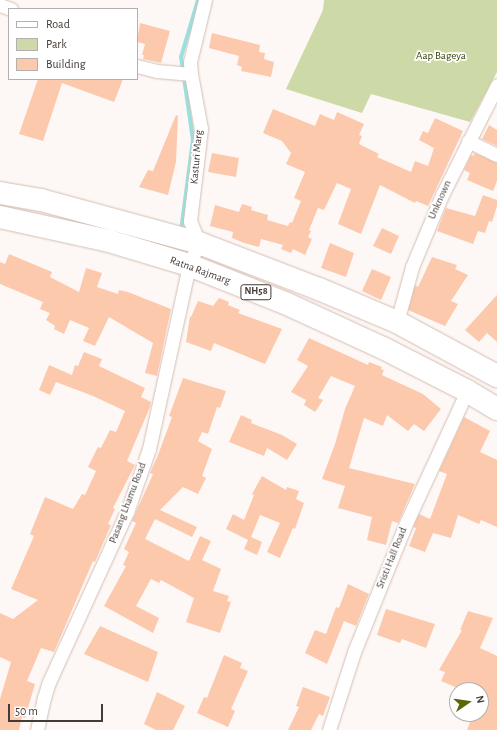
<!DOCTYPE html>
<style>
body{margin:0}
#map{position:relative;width:497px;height:730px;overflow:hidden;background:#fdf8f6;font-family:"Alegreya Sans",sans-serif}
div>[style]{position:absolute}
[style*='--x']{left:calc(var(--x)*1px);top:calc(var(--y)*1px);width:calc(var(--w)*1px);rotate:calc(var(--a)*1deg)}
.green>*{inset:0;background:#cdd9a6}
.stream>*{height:4px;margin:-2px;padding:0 2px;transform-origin:2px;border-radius:2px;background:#99e1e0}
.building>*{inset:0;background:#fdc9ac}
.roads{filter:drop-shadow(0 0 1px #d5bdb2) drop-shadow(0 0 1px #d5bdb2)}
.street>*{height:13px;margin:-6.5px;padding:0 6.5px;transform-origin:6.5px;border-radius:6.5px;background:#fff}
.highway>*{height:22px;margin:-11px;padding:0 11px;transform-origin:11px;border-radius:11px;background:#fff}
span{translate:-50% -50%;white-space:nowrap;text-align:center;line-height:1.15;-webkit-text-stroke:3.5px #fff;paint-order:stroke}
.shield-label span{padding:1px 3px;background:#fff;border:1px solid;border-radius:3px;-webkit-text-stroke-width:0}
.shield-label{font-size:10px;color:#443a36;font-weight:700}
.park-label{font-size:11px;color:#353e00}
.street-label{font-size:11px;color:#443a36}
.legend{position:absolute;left:8px;top:8px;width:130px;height:72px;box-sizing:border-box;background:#fff;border:1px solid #b4b0af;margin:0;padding:5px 7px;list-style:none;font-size:12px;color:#443a36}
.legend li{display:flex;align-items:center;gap:8px;height:20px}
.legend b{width:20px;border:1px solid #b4b0af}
.north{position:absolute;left:449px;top:682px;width:40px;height:40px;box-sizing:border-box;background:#fff;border:1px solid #b4b0af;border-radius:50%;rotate:77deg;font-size:11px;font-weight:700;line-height:16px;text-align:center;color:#443a36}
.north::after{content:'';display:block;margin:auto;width:14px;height:18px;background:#5c6607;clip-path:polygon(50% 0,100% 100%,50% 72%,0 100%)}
.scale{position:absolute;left:8px;top:704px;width:95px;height:18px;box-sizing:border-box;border:2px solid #443a36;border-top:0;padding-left:5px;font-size:12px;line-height:14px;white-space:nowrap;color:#443a36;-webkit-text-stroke:3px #fff;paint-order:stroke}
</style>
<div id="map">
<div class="green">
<div style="clip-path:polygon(324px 0,497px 0,497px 72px,470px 122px,371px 94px,362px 113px,286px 89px,323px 10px)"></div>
</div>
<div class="stream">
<div style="--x:181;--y:231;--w:92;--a:-82.5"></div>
<div style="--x:193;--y:140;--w:84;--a:-98.2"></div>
<div style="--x:181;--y:57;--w:59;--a:-73.4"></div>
</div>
<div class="building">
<div style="clip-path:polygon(140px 23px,170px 31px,161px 63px,143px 59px,144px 55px,142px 55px,145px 44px,137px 42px)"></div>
<div style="clip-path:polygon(212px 33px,260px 45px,259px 52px,265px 53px,264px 59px,274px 62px,271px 77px,241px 71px,242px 67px,237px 65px,239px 56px,209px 48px)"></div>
<div style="clip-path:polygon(38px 79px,123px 79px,114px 102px,62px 83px,43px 141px,19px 134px)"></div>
<div style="clip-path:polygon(273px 109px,315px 126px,320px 114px,334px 120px,337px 112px,364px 124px,359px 135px,362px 136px,359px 144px,379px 154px,377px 157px,411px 172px,415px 161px,428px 166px,434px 148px,419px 140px,423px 131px,428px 133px,435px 118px,463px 131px,428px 206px,416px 201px,415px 203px,380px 185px,361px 234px,338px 224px,351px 189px,337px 183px,324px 210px,318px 208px,309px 230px,311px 231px,308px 237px,312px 239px,305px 255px,293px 249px,291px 253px,281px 249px,283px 245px,261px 239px,259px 247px,244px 243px,232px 238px,233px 232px,210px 226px,215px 205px,239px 212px,242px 204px,252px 207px,251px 210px,268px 215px,267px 220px,288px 226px,290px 222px,292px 223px,301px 201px,294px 198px,305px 172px,286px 164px,291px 153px,282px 141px,263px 133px)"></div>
<div style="clip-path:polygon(176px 115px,178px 116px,176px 162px,168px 195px,139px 187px,148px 170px,153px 171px)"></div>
<div style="clip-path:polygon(489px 125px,497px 130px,497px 146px,482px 139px)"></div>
<div style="clip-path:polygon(212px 153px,239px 158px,236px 177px,208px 172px)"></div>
<div style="clip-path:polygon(475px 153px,497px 163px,497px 181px,493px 191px,467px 180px,470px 173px,464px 170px,471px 155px,473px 156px)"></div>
<div style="clip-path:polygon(483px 195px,497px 200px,497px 206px,492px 222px,489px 221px,485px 233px,478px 231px,473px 244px,437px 231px,446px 208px,475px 216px)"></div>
<div style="clip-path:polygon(382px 228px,399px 236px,391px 254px,373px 246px)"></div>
<div style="clip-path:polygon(330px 243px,354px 253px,346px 277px,321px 268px)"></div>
<div style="clip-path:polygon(9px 254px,52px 272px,50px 277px,79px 292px,86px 268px,102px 273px,97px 287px,118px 294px,119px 290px,128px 292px,171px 309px,157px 376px,145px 373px,153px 343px,109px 317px,95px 346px,83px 341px,89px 328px,70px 320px,64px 334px,54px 329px,55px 326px,46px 320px,50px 313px,40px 309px,43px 302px,0 284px,0 262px,5px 264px)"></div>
<div style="clip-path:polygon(432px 257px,457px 265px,455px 269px,468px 275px,451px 301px,458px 304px,445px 326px,408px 310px,415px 285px,418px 287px)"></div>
<div style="clip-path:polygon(372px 269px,391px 277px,381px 300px,362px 291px)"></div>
<div style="clip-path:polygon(497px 295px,497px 342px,487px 333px,479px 342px,465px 330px)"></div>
<div style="clip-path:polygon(219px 298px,229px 302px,228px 305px,240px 310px,238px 313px,282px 329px,265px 364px,214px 343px,211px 351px,186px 342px,190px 316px,191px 317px,198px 301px,213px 306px)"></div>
<div style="clip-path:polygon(309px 338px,368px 365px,369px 362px,382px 367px,381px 369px,384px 370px,382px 375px,423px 394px,441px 409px,424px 431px,414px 424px,408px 431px,387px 415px,383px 426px,364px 418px,349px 468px,415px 484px,398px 523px,392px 521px,386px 545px,367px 540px,372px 517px,338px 508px,345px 486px,322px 479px,335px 444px,345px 409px,355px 386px,331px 376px,318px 398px,323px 400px,315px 412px,304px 405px,306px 400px,291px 392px,308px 366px,297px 360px)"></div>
<div style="clip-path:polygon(84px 352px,102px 359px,99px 366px,145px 388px,141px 397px,151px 402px,150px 407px,127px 461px,135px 465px,113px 508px,115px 509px,108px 524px,111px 525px,98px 555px,95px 562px,93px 561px,54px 652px,41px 648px,27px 681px,35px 684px,25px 718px,22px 717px,19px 730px,0 730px,0 699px,11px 662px,0 657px,0 613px,13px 619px,38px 600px,11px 589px,34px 536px,30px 534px,45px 497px,73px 509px,82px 494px,85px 495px,96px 471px,88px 467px,98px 447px,101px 448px,110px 430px,116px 432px,125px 411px,93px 396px,56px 382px,50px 395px,39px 390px,49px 365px,72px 375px,75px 365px,78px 366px)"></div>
<div style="clip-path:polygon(183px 378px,226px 391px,220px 408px,217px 407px,208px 434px,202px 432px,198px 441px,212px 449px,202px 476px,206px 478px,198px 494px,183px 487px,160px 510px,197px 527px,192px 537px,155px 519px,145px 539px,189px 561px,200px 536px,211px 541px,202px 560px,221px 569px,213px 591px,229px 596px,227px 601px,231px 602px,220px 633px,186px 622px,194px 598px,161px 580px,159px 583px,151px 579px,136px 606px,159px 618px,153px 633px,104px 606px,126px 566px,123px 565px,129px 552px,124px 549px,136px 523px,132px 521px,153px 474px,150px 473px,158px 455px,172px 417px,169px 416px)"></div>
<div style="clip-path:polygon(241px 415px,252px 420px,251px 423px,282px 435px,297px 444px,287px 460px,267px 448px,264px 456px,229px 442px)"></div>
<div style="clip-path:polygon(464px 417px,490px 431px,480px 452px,497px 460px,497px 527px,481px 520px,479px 524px,458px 515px,451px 538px,433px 533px,425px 552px,409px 546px,416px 528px,413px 527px,419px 514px,430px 519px,447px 474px,439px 471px)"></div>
<div style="clip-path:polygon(262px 476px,286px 490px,287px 487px,299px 491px,296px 499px,304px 503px,295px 529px,293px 528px,280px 558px,267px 552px,280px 523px,260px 515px,251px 537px,262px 542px,257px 555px,244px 549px,248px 540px,226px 529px,233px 514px,244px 520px,254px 495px,252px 494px)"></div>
<div style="clip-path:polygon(348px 584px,369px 594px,356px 626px,344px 621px,327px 664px,305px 653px,315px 630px,326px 634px,336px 607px,339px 608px)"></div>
<div style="clip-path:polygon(386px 609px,435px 624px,426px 648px,402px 639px,400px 643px,377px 635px)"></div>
<div style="clip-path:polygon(468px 611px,493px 618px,480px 648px,497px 656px,497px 730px,467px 730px,473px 714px,481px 714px,481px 690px,462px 690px,441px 681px,445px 672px,439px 670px,462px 630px,460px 630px)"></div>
<div style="clip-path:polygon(100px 626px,158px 652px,148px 682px,84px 654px)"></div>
<div style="clip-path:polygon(224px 655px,242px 663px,240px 668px,248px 671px,231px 709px,235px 711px,228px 727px,197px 713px,204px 697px,207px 698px)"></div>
<div style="clip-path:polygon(303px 687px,330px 697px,323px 716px,319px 714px,311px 730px,288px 730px,299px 707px,296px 706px)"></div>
<div style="clip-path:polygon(157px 692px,185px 706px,173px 730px,156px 730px,144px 724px)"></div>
</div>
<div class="roads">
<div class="street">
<div style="--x:0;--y:5;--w:12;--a:20"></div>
<div style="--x:137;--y:66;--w:21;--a:14"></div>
<div style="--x:157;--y:71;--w:34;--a:5"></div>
<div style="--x:468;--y:141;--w:32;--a:26"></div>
<div style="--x:397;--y:322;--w:57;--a:-74.7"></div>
<div style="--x:412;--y:267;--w:78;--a:-67.4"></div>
<div style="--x:442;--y:195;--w:123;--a:-63.4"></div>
<div style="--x:37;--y:730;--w:33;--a:-78"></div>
<div style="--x:44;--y:698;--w:17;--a:-73"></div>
<div style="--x:49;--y:682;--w:187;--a:-65.4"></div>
<div style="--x:127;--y:512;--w:67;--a:-70.8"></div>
<div style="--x:149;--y:449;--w:188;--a:-77.7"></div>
<div style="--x:189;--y:265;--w:24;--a:-66"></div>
<div style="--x:199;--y:243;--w:24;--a:-112"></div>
<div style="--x:190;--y:221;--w:93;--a:-83.2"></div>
<div style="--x:201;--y:129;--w:56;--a:-100.3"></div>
<div style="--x:191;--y:74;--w:12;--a:-95"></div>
<div style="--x:190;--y:62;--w:64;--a:-76.4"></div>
<div style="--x:329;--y:730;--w:82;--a:-72.2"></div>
<div style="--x:354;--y:652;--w:141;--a:-68"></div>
<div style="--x:407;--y:521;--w:143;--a:-65.2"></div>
</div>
<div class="highway">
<div style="--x:0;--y:193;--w:42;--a:9.7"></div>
<div style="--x:41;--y:200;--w:164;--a:15.2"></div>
<div style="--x:199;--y:243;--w:129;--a:21"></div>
<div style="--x:319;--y:289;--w:85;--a:22.9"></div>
<div style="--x:397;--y:322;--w:114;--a:28.4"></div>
<div style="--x:0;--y:217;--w:112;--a:12.4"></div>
<div style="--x:109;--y:241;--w:84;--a:16.7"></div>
<div style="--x:189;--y:265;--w:103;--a:21.6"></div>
<div style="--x:285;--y:303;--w:108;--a:24.7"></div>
<div style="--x:383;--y:348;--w:94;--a:27.1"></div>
<div style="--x:467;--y:391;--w:35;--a:31"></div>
</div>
</div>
<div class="shield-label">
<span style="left:256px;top:292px">NH58</span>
</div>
<div class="park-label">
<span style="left:441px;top:56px">Aap Bageya</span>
</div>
<div class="street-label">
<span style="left:197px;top:157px;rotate:-85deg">Kasturi Marg</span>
<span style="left:440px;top:200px;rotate:-66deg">Unknown</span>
<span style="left:200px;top:271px;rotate:20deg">Ratna Rajmarg</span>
<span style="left:128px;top:503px;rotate:-69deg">Pasang Lhamu Road</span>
<span style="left:392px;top:558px;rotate:-68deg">Sristi Hall Road</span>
</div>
<ul class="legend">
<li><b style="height:5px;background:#fff"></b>Road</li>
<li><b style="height:11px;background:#cdd9a6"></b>Park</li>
<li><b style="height:11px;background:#fdc9ac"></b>Building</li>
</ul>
<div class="north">N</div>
<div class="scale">50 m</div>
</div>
